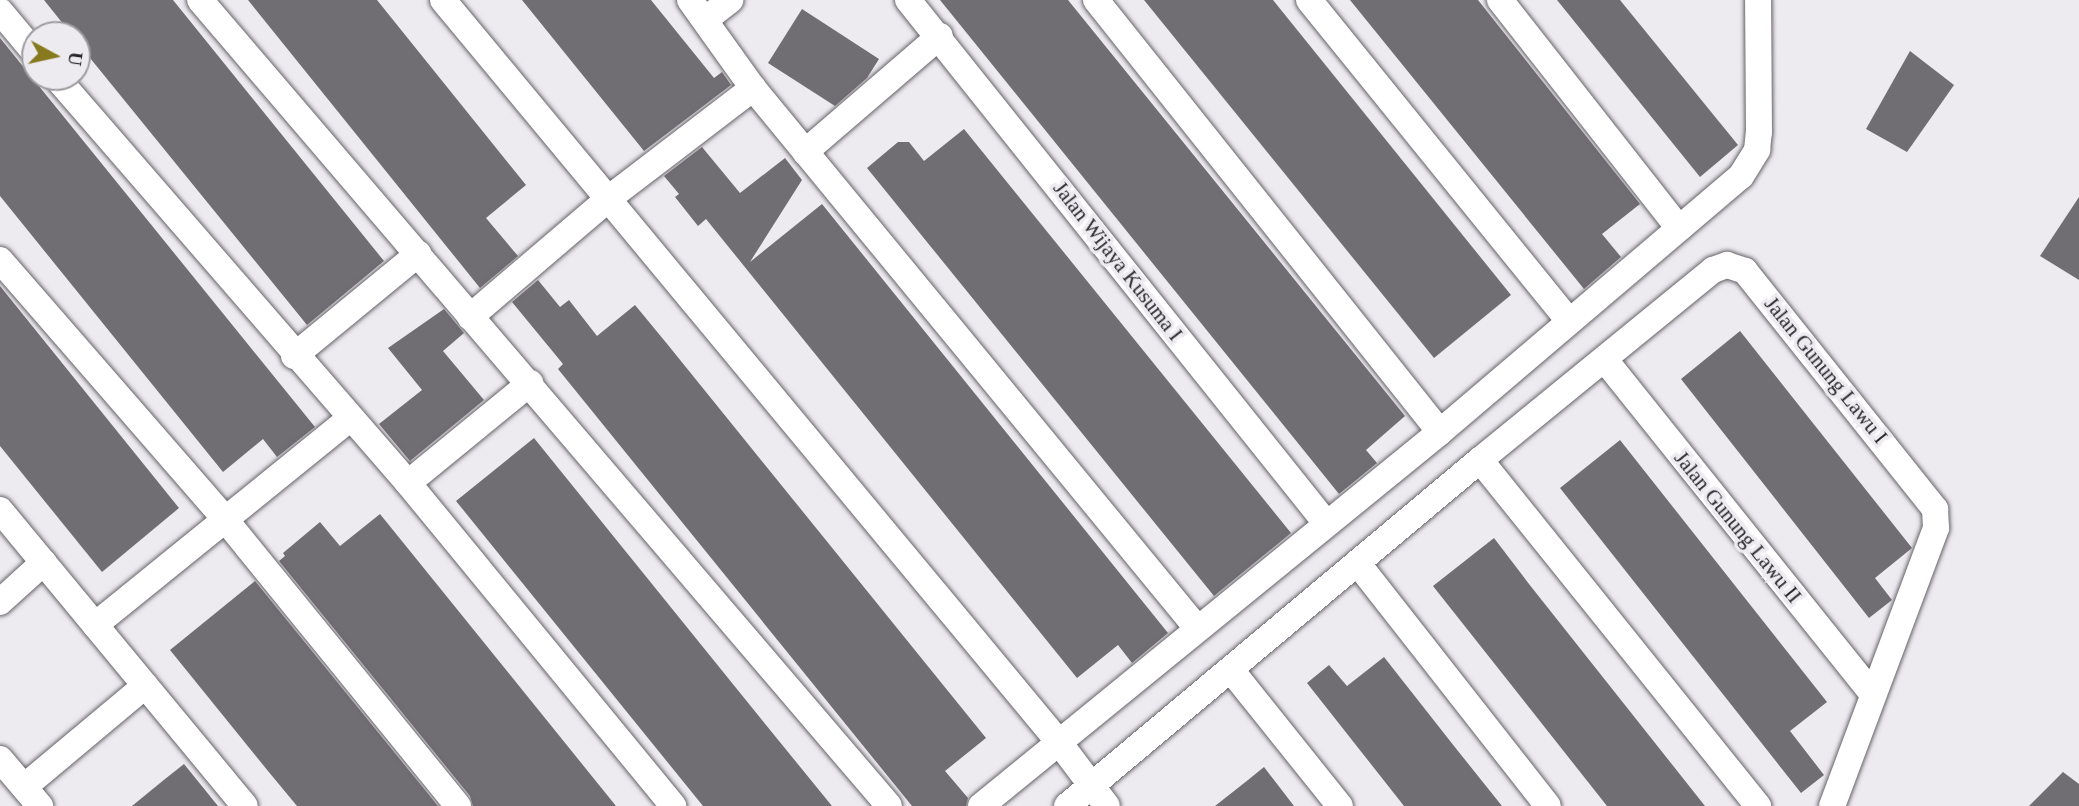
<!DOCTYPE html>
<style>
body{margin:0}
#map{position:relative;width:2079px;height:806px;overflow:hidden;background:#edeaf0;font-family:"Times New Roman",serif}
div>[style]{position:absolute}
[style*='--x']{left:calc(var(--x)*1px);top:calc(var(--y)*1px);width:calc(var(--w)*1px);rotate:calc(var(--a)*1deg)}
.building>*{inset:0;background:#716e73}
.roads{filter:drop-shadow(0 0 2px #656368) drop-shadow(0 0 2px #656368)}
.street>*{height:26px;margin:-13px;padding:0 13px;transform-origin:13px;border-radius:13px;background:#fff}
span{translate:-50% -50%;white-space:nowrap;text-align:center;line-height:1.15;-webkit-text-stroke:7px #edeaf0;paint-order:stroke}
.street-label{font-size:21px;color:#272628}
.north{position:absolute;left:21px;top:21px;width:70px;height:70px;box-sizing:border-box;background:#edeaf0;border:2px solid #9e9ca0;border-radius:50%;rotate:98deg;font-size:19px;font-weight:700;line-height:28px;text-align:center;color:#272628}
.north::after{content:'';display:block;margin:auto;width:24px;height:32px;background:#87791e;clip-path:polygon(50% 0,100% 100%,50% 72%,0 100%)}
</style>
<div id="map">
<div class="building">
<div style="clip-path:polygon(44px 0,173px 0,384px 261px,307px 325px,77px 42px,77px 35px,72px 35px)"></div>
<div style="clip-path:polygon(248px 0,377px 0,526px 185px,486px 218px,518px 256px,480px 288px)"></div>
<div style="clip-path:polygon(522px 0,651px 0,714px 78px,722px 72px,731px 85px,644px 151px)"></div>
<div style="clip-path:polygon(940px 0,1068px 0,1405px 416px,1366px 450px,1377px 463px,1339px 494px)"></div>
<div style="clip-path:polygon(1144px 0,1273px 0,1511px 295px,1434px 358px)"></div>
<div style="clip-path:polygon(1350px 0,1478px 0,1640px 204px,1602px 234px,1621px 257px,1584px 289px)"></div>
<div style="clip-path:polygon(1557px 0,1620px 0,1738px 145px,1700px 177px)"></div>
<div style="clip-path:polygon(802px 9px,879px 59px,867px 78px,835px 106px,768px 63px)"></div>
<div style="clip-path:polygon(0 38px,315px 427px,277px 457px,263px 439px,223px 472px,0 196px)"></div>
<div style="clip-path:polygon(1910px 51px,1954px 85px,1907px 152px,1866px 129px)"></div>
<div style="clip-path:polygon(964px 129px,1291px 533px,1214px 596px,867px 168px,898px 142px,909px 142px,924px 161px)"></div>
<div style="clip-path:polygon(702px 147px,740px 193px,785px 158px,802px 180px,750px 262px,822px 204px,1168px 633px,1132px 663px,1118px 645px,1077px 678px,706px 219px,698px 226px,675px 197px,679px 194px,664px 176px)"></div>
<div style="clip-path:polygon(2079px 197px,2079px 280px,2040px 256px)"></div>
<div style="clip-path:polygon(538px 280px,560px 307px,569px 300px,597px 336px,635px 305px,668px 345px,986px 738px,945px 771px,968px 798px,966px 806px,912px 806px,869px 753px,558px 369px,563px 364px,512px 302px)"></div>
<div style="clip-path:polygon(0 286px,179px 508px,102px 572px,0 446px)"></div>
<div style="clip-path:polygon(444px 309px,464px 333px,443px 351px,484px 400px,410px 461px,379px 424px,422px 390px,388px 348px)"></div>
<div style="clip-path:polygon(1740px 331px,1912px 548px,1875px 578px,1892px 600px,1869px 618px,1681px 379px)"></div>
<div style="clip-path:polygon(534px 438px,766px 725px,832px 806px,703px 806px,456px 501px)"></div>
<div style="clip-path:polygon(1620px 440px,1827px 702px,1790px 731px,1824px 775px,1801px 793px,1560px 488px)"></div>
<div style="clip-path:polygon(380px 514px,414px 556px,616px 806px,473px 806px,470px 796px,279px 561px,285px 556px,283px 553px,320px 522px,340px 546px)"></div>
<div style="clip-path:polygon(1494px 538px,1529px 584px,1705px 806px,1607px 806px,1433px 586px)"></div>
<div style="clip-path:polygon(255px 581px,438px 806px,297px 806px,268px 771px,170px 650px)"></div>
<div style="clip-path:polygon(1384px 657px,1454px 746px,1502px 806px,1404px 806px,1307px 683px,1329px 665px,1347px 686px)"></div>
<div style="clip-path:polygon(184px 764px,218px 806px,132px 806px,165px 779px)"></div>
<div style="clip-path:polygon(1264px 767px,1294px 806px,1215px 806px,1248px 780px)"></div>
<div style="clip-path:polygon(2063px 772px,2079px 784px,2079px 806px,2029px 806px)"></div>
</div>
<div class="roads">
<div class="street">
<div style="--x:200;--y:0;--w:1060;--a:49.47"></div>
<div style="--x:443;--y:0;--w:963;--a:50.31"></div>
<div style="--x:1058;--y:741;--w:81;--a:53"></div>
<div style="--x:690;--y:0;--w:108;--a:54.4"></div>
<div style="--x:753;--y:88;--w:699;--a:50.57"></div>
<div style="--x:908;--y:0;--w:670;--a:51.37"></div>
<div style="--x:1096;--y:0;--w:552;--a:51.47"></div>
<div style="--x:1309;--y:0;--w:412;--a:51"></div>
<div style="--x:1500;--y:0;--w:290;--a:51.9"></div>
<div style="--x:0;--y:11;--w:55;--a:50.2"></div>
<div style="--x:706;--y:19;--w:31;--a:-38"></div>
<div style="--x:56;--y:77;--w:537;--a:49.07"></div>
<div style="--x:408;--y:483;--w:418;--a:50.6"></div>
<div style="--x:805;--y:152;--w:178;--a:-40.7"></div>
<div style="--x:0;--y:260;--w:342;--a:49"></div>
<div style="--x:224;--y:518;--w:371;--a:50.9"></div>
<div style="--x:470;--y:317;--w:182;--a:-40.5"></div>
<div style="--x:608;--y:199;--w:183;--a:-37.4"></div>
<div style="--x:294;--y:356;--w:161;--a:-39.4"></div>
<div style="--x:1605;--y:360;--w:427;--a:51.3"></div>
<div style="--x:1480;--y:460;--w:444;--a:51.2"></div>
<div style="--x:408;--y:483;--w:158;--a:-39.3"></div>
<div style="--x:0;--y:510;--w:384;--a:50.4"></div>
<div style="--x:1359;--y:565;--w:306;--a:51.9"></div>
<div style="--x:0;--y:602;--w:59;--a:-42.3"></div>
<div style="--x:95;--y:625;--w:327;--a:-39"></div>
<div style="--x:1231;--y:670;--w:174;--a:51.3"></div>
<div style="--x:0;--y:759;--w:62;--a:49.6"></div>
<div style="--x:24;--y:787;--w:158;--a:-39.9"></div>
<div style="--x:981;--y:806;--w:592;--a:-39.17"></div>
<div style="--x:1440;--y:432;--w:395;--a:-40.4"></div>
<div style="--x:1741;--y:176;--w:31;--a:-58"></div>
<div style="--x:1757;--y:150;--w:18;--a:-84"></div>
<div style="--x:1759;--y:132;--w:132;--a:-90.4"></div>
<div style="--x:1067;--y:806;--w:539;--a:-39.96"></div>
<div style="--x:1480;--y:460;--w:301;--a:-39.2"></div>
<div style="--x:1713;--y:270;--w:15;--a:-20"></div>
<div style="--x:1727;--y:265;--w:19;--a:18"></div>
<div style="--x:1745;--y:271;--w:305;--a:51.4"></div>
<div style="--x:1935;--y:509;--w:19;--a:87"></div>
<div style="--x:1936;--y:528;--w:297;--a:110.5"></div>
</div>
</div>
<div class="street-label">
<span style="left:1118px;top:261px;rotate:52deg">Jalan Wijaya Kusuma I</span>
<span style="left:1826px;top:370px;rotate:51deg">Jalan Gunung Lawu I</span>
<span style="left:1738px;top:527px;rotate:51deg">Jalan Gunung Lawu II</span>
</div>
<div class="north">U</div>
</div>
